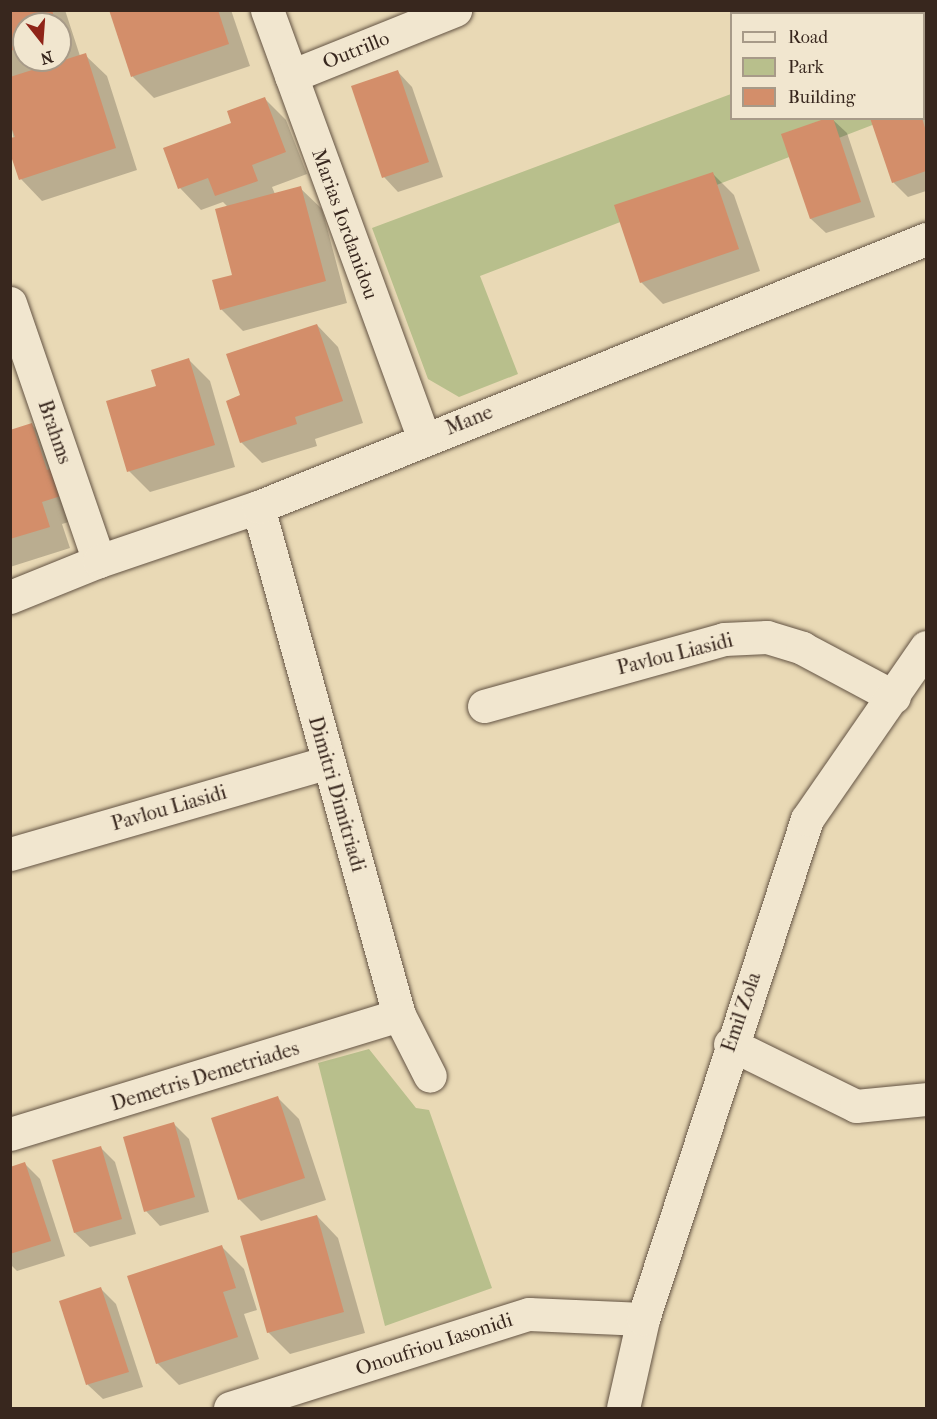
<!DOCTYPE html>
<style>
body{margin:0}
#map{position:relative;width:937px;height:1419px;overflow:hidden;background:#e9d9b5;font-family:"IM FELL French Canon",serif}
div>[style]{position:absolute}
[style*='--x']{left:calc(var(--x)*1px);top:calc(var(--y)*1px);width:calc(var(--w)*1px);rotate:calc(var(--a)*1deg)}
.green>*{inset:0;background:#b8bf8c}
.shadow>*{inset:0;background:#0003}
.building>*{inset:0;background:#d38e6a}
.roads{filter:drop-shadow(0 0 2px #645444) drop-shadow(0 0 2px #645444)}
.minor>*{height:33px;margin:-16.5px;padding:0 16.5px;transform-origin:16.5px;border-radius:16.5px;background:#f1e6cf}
span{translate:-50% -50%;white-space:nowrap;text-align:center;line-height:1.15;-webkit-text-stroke:5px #f1e6cf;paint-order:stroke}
.street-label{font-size:20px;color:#38271e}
.frame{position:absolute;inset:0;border:12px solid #38271e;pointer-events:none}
.legend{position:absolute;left:730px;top:12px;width:195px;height:108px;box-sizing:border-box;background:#f1e6cf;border:2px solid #a79a88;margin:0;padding:8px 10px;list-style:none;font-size:18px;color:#38271e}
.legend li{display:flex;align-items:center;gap:12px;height:30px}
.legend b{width:30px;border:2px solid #a79a88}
.north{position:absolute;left:12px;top:12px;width:60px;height:60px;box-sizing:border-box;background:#f1e6cf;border:2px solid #a79a88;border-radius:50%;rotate:163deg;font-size:16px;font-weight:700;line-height:24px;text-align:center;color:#38271e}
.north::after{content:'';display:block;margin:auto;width:21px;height:27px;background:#8f2418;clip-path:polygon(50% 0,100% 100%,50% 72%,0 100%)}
</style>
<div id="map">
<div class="green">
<div style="clip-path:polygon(926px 21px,926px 104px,924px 105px,924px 22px)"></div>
<div style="clip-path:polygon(731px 94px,732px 118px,888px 119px,480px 276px,518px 374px,459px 397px,428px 379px,372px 228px)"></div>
<div style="clip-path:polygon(369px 1049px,416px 1108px,429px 1110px,492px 1288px,385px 1326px,318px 1063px)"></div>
</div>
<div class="shadow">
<div style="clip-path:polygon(evenodd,10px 10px,65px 10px,80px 56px,85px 55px,107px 76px,137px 170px,42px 201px,21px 179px,10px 119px,10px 10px,24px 24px,60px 24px,60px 60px,24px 60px,24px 24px)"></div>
<div style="clip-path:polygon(111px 10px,231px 10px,250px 66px,154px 98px,133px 77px)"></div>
<div style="clip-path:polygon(739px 10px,753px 10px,744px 14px)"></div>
<div style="clip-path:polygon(398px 72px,412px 87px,443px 177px,398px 192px,384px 177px)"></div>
<div style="clip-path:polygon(926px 82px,926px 191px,908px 197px,893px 182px,871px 118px,924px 118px)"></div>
<div style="clip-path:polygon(265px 99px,286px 120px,307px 174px,272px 187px,275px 194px,300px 188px,322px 209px,347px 303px,243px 331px,221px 309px,234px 276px,228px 207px,223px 202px,201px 210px,180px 188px,165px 149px,233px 123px)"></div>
<div style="clip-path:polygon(832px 119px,847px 133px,875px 217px,826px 233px,811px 219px,783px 135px)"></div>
<div style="clip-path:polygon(713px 174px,734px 195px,760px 271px,663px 304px,641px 282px)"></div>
<div style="clip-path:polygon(317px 325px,338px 347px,363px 423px,315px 439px,317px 446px,262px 463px,241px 442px,242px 396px)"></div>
<div style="clip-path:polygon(189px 360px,210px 381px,235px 467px,150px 492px,129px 471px,158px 387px)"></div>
<div style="clip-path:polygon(31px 424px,53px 446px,85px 517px,62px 524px,70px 548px,10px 567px,10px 431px)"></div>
<div style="clip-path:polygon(278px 1098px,299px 1119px,326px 1200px,261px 1221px,240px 1200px,213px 1119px)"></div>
<div style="clip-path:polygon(174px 1124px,189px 1139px,209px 1212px,160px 1226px,146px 1211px)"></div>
<div style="clip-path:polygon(101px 1148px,115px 1162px,136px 1234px,90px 1247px,75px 1233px)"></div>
<div style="clip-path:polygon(25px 1164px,40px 1179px,65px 1256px,17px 1271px,10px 1264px,10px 1169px)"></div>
<div style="clip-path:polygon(317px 1216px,338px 1238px,365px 1333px,290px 1354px,268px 1332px)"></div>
<div style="clip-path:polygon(222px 1247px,244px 1269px,257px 1310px,244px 1314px,259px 1359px,179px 1385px,157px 1363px)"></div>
<div style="clip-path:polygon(101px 1289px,116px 1304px,143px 1387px,103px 1399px,88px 1385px,61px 1302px)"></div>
</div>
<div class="building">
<div style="clip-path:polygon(10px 10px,52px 10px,56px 24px,24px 24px,24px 47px,10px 51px)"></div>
<div style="clip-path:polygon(109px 10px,218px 10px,229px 44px,131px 77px)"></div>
<div style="clip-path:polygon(60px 37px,65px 50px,60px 51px)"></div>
<div style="clip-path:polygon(86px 53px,116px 148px,19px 180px,10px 153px,10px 138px,15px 137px,10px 124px,10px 77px)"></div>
<div style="clip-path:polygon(398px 70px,429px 162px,382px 178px,351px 86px)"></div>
<div style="clip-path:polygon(926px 81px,926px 105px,924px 82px)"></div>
<div style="clip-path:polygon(265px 97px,286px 152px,252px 165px,258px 181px,215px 196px,208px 178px,178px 189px,163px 148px,231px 123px,227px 111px)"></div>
<div style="clip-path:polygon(827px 118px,833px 118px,861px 202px,810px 219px,781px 134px)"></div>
<div style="clip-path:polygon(870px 118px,922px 118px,926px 131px,926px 171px,892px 183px)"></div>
<div style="clip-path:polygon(713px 172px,739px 249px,640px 283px,614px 205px)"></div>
<div style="clip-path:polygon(301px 186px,326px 281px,220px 310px,212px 280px,232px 275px,215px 209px)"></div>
<div style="clip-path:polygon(317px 324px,343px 401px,295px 417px,297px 424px,240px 443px,226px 401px,240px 395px,226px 354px)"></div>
<div style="clip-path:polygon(189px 358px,215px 445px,127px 472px,106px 401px,156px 386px,151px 370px)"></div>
<div style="clip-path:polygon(32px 423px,47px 470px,56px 467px,64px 495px,42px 502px,50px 527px,10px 539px,10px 430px)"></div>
<div style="clip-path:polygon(278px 1096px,305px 1178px,238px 1200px,211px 1118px)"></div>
<div style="clip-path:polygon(174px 1122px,195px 1197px,144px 1212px,123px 1137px)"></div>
<div style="clip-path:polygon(101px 1146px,122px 1219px,74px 1233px,52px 1160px)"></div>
<div style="clip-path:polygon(25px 1162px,51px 1241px,10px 1254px,10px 1167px)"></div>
<div style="clip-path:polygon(317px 1215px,344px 1312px,267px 1333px,240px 1236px)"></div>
<div style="clip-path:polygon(222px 1245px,236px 1288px,223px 1292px,238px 1337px,156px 1364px,127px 1276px)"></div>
<div style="clip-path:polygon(101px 1287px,129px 1372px,86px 1385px,59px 1301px)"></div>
</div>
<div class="roads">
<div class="minor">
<div style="--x:267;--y:10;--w:456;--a:69.9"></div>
<div style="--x:291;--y:76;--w:177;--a:-21.9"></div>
<div style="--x:10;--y:303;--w:273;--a:71"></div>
<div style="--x:258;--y:507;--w:527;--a:74.49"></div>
<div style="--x:399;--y:1015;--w:68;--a:63.1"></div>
<div style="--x:10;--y:597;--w:96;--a:-22"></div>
<div style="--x:99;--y:561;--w:168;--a:-18.8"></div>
<div style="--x:258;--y:507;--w:720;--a:-21.86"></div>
<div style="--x:484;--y:706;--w:249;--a:-15.6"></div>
<div style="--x:724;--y:639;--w:43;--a:-2.7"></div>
<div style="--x:767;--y:637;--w:37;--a:17"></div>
<div style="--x:802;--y:648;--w:104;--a:28"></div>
<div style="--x:10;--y:854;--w:331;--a:-16.1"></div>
<div style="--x:730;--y:1044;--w:140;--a:26.2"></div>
<div style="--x:856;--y:1106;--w:70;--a:-5.7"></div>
<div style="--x:10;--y:1134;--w:407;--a:-17"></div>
<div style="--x:230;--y:1408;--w:313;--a:-17.5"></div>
<div style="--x:529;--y:1314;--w:114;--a:2.5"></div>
<div style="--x:623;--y:1408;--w:91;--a:-77.3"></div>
<div style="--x:643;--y:1319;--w:526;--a:-71.84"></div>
<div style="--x:807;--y:819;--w:209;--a:-55.3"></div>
</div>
</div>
<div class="street-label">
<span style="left:356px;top:50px;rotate:-22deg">Outrillo</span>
<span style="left:345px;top:224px;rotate:70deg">Marias Iordanidou</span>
<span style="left:469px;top:420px;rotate:-22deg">Mane</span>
<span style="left:55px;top:432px;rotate:71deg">Brahms</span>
<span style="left:675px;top:654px;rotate:-14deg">Pavlou Liasidi</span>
<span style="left:337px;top:794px;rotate:74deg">Dimitri Dimitriadi</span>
<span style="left:169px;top:808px;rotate:-16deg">Pavlou Liasidi</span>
<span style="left:741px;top:1012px;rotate:-71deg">Emil Zola</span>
<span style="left:205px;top:1076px;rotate:-17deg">Demetris Demetriades</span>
<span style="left:434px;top:1344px;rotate:-18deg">Onoufriou Iasonidi</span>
</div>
<div class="frame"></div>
<ul class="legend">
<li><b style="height:8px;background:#f1e6cf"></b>Road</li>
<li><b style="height:16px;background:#b8bf8c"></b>Park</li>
<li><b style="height:16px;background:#d38e6a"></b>Building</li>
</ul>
<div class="north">N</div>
</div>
